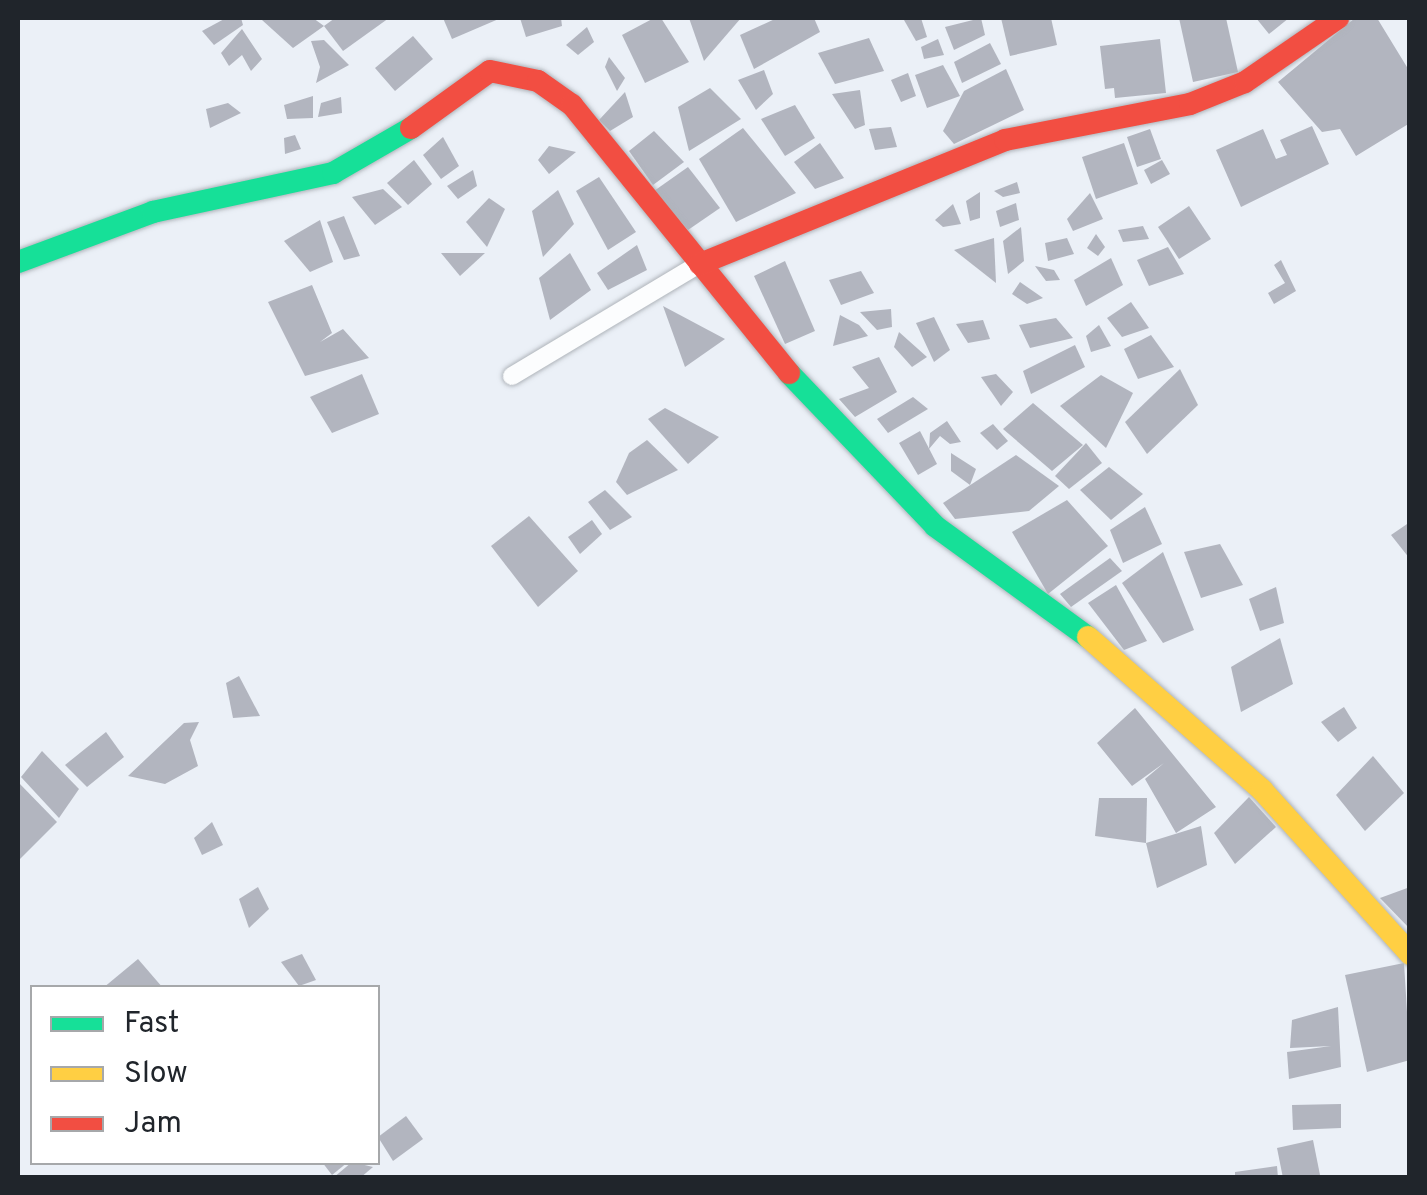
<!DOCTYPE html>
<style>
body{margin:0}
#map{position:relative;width:1427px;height:1195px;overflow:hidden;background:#ebf0f7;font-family:Overpass,sans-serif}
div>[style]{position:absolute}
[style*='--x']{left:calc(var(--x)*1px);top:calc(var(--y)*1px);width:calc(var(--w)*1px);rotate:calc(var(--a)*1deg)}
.building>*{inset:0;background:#b2b5bf}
.roads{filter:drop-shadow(0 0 2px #afb4ba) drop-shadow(0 0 2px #afb4ba)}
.lane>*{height:18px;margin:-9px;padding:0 9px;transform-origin:9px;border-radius:9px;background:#fcfdfe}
.fast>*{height:22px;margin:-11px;padding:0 11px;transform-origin:11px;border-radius:11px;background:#16e098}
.slow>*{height:22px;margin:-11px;padding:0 11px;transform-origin:11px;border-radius:11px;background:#ffcf43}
.jam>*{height:22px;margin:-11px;padding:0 11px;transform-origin:11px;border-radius:11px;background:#f24e42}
span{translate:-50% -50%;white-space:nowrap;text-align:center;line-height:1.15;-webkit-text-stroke:9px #fff;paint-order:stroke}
.frame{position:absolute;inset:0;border:20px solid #20252b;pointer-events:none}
.legend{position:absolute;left:30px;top:985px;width:350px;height:180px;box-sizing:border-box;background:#fff;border:2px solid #a6a8aa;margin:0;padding:12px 18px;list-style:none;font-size:30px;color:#20252b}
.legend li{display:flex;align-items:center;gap:20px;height:50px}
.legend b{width:50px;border:2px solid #a6a8aa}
</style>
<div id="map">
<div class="building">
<div style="clip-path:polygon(226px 18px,241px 18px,243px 25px,214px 45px,202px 31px)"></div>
<div style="clip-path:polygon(313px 18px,324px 26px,293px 48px,262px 20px)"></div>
<div style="clip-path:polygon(335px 18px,389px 18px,343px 51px,324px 26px)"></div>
<div style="clip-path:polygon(443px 18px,501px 18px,452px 39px)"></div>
<div style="clip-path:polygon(520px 18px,561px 18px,562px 26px,526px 37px)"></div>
<div style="clip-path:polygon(654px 18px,661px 18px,689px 62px,645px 83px,622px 35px)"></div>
<div style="clip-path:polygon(689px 18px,741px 18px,704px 61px)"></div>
<div style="clip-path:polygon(777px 18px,814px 18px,820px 32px,754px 69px,740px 35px)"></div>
<div style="clip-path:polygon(921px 18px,927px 37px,916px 41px,904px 20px)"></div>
<div style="clip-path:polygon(981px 18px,985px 35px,954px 50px,945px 27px)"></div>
<div style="clip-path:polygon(1001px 18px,1051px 18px,1057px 45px,1010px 56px)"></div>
<div style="clip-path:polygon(1179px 18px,1226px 18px,1238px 72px,1193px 82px)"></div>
<div style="clip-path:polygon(1256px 18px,1289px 18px,1269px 34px)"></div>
<div style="clip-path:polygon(1355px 18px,1377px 18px,1410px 72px,1410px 123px,1356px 156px,1340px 129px,1322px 132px,1278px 82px)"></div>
<div style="clip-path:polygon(587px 27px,594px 42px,578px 55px,566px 45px)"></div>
<div style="clip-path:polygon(242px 29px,262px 59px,251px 71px,242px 55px,229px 66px,221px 53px)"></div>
<div style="clip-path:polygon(413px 36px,433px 59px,395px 91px,375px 68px)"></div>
<div style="clip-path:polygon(869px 38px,884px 71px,835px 84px,818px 53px)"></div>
<div style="clip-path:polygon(938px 39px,944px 55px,924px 59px,921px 47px)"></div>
<div style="clip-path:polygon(1160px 39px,1166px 93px,1115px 98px,1114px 88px,1105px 89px,1100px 46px)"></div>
<div style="clip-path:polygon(324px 40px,349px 65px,316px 83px,320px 67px,311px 41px)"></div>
<div style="clip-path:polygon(990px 43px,1001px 64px,962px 83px,954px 62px)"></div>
<div style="clip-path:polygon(609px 57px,625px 78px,617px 91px,605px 67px)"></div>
<div style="clip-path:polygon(943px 65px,960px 96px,927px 108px,915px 75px)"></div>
<div style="clip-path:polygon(1006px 69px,1024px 110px,954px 144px,943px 131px,964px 91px)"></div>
<div style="clip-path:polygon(764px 70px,773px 94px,756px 110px,738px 80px)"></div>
<div style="clip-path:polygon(908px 73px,916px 96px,901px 102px,891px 80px)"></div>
<div style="clip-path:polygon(710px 88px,741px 119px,689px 151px,678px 107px)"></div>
<div style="clip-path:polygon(860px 90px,865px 125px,855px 129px,832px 94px)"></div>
<div style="clip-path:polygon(625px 92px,633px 117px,610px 131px,599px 120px)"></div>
<div style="clip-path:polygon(313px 96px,313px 118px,287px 119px,284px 105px)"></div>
<div style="clip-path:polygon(341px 97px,342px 113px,318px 117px,321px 103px)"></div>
<div style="clip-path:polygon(228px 103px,241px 113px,210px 128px,206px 109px)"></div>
<div style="clip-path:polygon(795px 105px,815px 138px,785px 156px,761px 119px)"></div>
<div style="clip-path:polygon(1312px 126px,1329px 164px,1241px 207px,1216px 150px,1263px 129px,1276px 159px,1287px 155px,1280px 140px)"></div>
<div style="clip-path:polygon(891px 127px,897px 147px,875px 150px,869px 129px)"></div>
<div style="clip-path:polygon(743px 128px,796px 193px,736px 222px,699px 159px)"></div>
<div style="clip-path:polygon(1150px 129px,1161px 159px,1137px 167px,1127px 137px)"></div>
<div style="clip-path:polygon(654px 131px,684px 162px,653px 185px,629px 151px)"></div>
<div style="clip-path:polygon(295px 135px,301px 149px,285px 154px,284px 138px)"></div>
<div style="clip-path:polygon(443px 137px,459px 166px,441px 179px,423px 155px)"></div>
<div style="clip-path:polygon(820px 143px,844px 178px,815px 189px,794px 162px)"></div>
<div style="clip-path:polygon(1124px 143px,1138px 184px,1096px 199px,1082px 157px)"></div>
<div style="clip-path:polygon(549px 146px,576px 152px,549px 174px,538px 160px)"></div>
<div style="clip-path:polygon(414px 160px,432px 184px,408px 205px,387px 183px)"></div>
<div style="clip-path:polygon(1162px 160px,1170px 174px,1151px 184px,1144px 170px)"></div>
<div style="clip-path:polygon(688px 167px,720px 208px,688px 230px,654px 191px)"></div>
<div style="clip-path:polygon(473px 170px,477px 186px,458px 199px,447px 186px)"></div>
<div style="clip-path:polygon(599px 177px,636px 232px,608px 250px,576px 191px)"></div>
<div style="clip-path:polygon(1017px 182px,1020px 193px,1003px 197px,994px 191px)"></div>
<div style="clip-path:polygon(383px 189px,402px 207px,375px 225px,352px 197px)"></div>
<div style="clip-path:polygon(558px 190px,574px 224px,543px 257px,532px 211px)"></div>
<div style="clip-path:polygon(980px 192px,980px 218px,970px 221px,966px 201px)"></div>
<div style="clip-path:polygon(1090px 193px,1103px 219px,1073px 231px,1067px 219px)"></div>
<div style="clip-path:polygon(489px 198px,505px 209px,487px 247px,466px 222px)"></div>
<div style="clip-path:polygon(1016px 203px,1019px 220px,1000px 227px,996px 211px)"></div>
<div style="clip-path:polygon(953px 204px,961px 224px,943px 227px,935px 220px)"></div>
<div style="clip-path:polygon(1189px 206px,1211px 239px,1179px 259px,1158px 227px)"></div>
<div style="clip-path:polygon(344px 216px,360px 256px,344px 260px,327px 222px)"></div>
<div style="clip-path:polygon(320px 220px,333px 262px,310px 272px,284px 241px)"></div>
<div style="clip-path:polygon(1143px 226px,1149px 239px,1123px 242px,1118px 230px)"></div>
<div style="clip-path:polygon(1021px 227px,1024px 261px,1008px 274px,1003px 241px)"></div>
<div style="clip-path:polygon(1096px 234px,1105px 247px,1098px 256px,1087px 248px)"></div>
<div style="clip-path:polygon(994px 238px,996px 283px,954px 250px)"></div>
<div style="clip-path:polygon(1067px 238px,1074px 254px,1048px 261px,1045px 243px)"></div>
<div style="clip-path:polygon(637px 245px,647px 270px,608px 290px,597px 273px)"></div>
<div style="clip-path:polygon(1168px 247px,1184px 274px,1149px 286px,1137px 260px)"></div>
<div style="clip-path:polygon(441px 253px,485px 253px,460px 276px)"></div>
<div style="clip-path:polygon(570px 253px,591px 290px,550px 320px,539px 278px)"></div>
<div style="clip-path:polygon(1111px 258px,1123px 285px,1086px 306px,1074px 280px)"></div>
<div style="clip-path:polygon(1281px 260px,1296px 291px,1274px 304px,1268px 293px,1285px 283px,1274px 265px)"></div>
<div style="clip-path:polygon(785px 261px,815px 331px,785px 344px,754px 276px)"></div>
<div style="clip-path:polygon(1035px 266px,1054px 270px,1060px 280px,1046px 281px)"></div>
<div style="clip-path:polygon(861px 271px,874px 293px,841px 305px,829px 280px)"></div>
<div style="clip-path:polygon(1020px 282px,1043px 298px,1027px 304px,1012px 294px)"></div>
<div style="clip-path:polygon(312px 285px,332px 333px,320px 342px,343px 329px,369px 358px,305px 376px,268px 302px)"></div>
<div style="clip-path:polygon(1131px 302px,1149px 328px,1122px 337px,1107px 318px)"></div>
<div style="clip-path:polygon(663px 306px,725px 339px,685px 367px)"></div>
<div style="clip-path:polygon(891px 309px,892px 327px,877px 330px,860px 312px)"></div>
<div style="clip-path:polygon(840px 315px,859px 325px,868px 336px,833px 346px)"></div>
<div style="clip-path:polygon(934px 317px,950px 350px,934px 362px,916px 323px)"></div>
<div style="clip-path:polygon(1056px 318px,1073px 338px,1030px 348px,1019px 325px)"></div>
<div style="clip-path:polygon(983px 320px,990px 339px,968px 343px,956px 324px)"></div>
<div style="clip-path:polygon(1099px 325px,1111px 346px,1091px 352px,1086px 336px)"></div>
<div style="clip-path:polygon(899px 332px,927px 357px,912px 367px,894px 347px)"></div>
<div style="clip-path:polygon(1151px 335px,1174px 367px,1138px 379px,1124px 349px)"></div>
<div style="clip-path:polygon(1075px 345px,1085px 367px,1031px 394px,1023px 371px)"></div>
<div style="clip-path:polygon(879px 357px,897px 392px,855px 417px,839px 399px,869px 388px,852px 367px)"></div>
<div style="clip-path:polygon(1180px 369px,1198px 405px,1147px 454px,1125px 422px)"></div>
<div style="clip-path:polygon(362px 374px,379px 414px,332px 433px,310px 397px)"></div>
<div style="clip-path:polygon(996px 374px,1013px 392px,1001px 406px,981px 377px)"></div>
<div style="clip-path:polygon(1101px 375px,1133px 393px,1106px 448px,1060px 406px)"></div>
<div style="clip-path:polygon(913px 397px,928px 409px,888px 433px,877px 419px)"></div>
<div style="clip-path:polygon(1033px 403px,1083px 445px,1052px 471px,1003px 429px)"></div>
<div style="clip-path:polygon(665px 408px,719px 437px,688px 464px,648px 419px)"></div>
<div style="clip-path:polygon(947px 421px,961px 442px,950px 444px,940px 436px,929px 449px,930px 433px)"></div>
<div style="clip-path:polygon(993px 424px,1008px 441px,997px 450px,980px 433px)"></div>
<div style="clip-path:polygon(920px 431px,937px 464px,918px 475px,899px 443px)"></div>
<div style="clip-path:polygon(647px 440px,678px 470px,627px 495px,616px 482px,629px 453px)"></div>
<div style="clip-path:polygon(1086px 443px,1102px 463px,1069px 489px,1055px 476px)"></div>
<div style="clip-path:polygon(951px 453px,976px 469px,970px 485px,951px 471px)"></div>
<div style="clip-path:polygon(1016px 455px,1059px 486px,1029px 511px,955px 519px,943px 503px)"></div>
<div style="clip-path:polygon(1109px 467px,1143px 494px,1111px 520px,1080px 490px)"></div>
<div style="clip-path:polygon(605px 490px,632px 517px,610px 530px,588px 502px)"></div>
<div style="clip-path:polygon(1067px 500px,1108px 546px,1048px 594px,1012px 532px)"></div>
<div style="clip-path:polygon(1145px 507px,1162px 544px,1123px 563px,1110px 530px)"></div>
<div style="clip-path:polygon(529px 516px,578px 571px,538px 607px,491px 546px)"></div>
<div style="clip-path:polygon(592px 520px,602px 534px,580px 554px,568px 537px)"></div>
<div style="clip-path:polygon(1410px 522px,1410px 559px,1391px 535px)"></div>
<div style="clip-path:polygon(1220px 544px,1243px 585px,1201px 598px,1184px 552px)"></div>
<div style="clip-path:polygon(1163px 552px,1194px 630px,1163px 643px,1122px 583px)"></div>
<div style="clip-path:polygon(1110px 558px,1122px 571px,1071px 607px,1060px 594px)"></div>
<div style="clip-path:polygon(1116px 585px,1147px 641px,1124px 650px,1088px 603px)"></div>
<div style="clip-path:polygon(1276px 587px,1284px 623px,1260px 631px,1249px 599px)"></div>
<div style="clip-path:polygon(1280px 638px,1293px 684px,1241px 712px,1231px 667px)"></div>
<div style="clip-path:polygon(239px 676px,260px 716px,233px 718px,226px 683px)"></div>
<div style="clip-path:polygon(1344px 707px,1357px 728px,1338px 742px,1321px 722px)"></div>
<div style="clip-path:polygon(1135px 708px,1216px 807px,1176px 833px,1145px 779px,1164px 763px,1132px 786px,1097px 743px)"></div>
<div style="clip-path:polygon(199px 722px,190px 740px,198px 766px,165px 784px,128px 776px,184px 723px)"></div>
<div style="clip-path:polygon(106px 732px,124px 757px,87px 787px,65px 765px)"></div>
<div style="clip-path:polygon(42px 751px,79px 789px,59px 818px,21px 777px)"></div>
<div style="clip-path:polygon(1373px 756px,1404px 793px,1365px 831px,1336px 795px)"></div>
<div style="clip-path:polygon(18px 782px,57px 822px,18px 861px)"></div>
<div style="clip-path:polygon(1249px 797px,1276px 827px,1235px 864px,1214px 833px)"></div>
<div style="clip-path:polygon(1099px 798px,1147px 798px,1146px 843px,1095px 836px)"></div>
<div style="clip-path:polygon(212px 822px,223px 845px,202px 855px,194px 838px)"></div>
<div style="clip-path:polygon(1201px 826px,1207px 865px,1157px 888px,1146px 843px)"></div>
<div style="clip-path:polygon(258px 887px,269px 909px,249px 928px,239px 899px)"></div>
<div style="clip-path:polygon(1410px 887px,1410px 929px,1380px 898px)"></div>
<div style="clip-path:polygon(302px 954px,316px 980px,299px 986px,281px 962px)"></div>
<div style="clip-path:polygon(138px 959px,163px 988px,103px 988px)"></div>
<div style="clip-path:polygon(1404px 963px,1410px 1060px,1367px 1072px,1345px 975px)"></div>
<div style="clip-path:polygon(1338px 1007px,1341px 1067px,1289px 1079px,1287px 1052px,1331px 1046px,1290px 1048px,1292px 1020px)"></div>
<div style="clip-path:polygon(1341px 1104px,1341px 1128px,1293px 1130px,1292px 1105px)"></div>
<div style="clip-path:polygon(406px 1116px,423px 1139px,393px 1161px,378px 1137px)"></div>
<div style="clip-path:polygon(1313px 1140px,1320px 1175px,1283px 1178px,1277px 1148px)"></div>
<div style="clip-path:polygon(322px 1162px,348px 1162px,332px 1175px)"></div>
<div style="clip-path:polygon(352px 1162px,373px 1167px,360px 1178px,333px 1178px)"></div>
<div style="clip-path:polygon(1277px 1166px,1278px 1178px,1235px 1178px,1235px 1172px)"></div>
</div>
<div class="roads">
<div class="lane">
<div style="--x:512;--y:376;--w:214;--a:-30.9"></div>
</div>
<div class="fast">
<div style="--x:18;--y:262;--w:144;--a:-20.3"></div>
<div style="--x:153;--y:212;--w:184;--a:-12.2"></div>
<div style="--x:333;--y:173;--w:90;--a:-30"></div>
<div style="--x:789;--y:373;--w:211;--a:46.3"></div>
<div style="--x:935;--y:526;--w:189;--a:36"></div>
</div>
<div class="slow">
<div style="--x:1088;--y:637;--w:232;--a:41.3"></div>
<div style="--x:1262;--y:790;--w:221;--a:47.9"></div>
</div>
<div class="jam">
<div style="--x:411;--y:128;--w:97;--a:-35.8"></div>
<div style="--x:490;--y:71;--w:49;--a:11.8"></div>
<div style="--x:538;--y:81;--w:42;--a:35.2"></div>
<div style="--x:572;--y:105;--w:345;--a:51"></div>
<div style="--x:700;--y:264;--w:329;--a:-22.1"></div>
<div style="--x:1005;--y:140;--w:188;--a:-11"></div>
<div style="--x:1190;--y:104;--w:59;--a:-21.8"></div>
<div style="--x:1245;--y:82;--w:113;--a:-34.5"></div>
</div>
</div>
<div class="frame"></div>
<ul class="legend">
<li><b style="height:12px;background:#16e098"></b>Fast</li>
<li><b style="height:12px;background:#ffcf43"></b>Slow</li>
<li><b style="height:12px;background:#f24e42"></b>Jam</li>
</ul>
</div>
